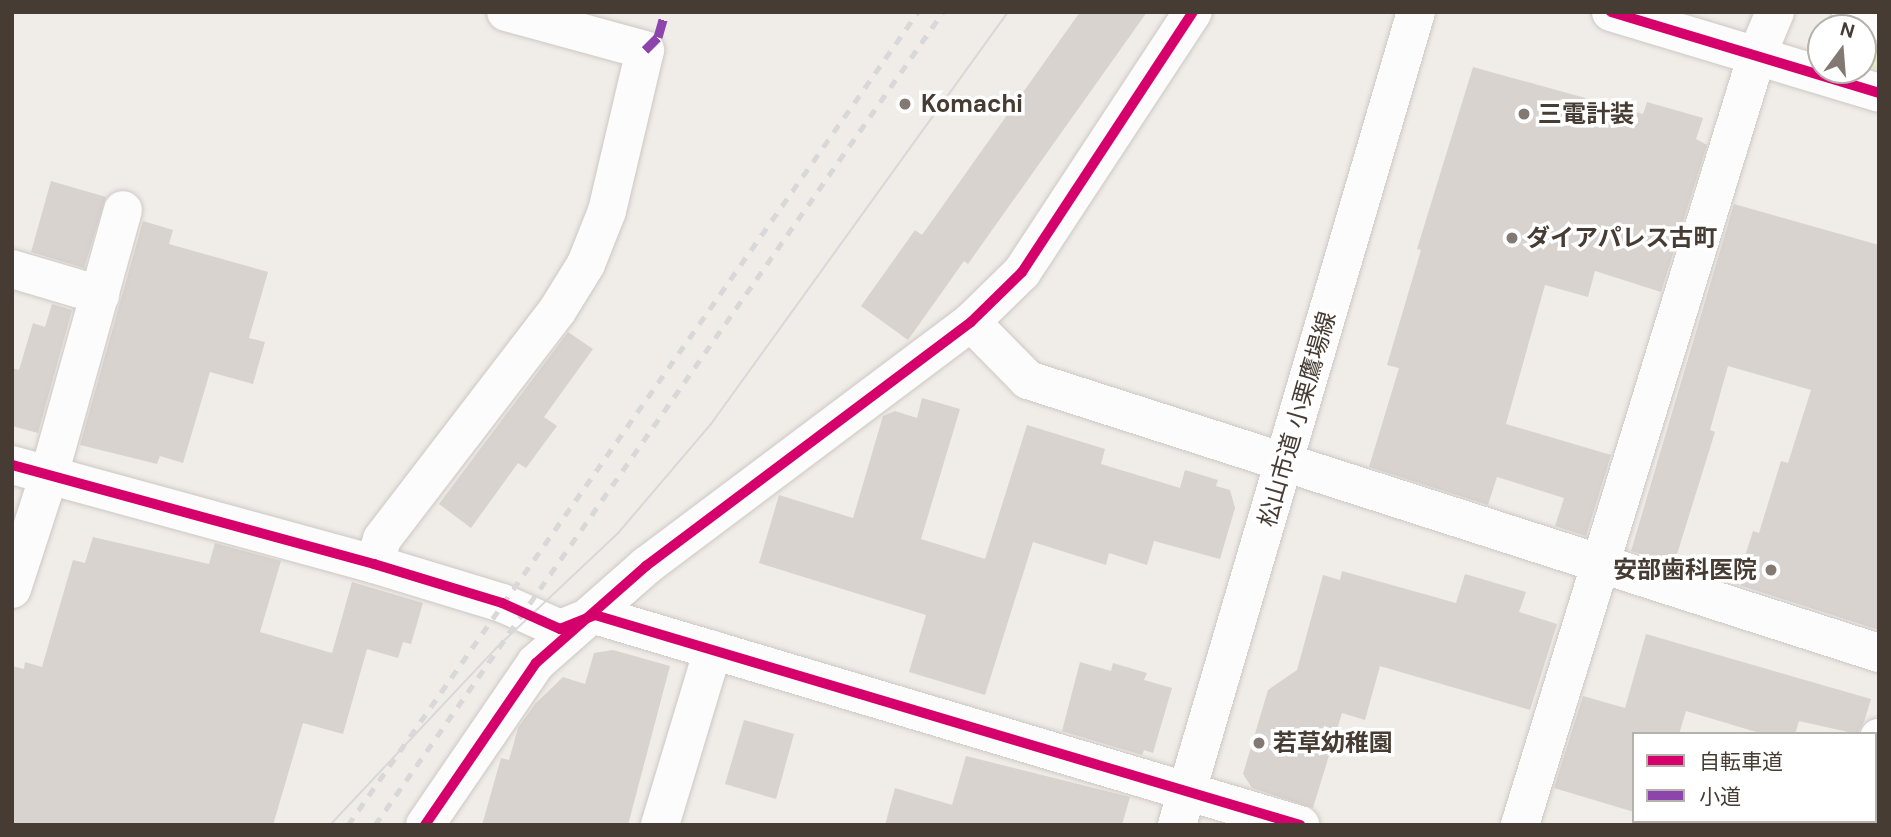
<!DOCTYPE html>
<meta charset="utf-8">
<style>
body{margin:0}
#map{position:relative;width:1891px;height:837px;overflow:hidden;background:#f0ece8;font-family:"DM Sans","Noto Sans JP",sans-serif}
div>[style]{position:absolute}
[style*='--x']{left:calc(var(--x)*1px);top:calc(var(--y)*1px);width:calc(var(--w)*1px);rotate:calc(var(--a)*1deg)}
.green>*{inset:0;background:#e2ecc5}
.building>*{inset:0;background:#d8d3cf}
.roads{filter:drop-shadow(0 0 2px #cdc8c4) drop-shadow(0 0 2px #cdc8c4)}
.minor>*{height:38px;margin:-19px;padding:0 19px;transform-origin:19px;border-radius:19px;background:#fdfcfc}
.tram>*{height:2px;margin:-1px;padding:0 1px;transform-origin:1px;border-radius:1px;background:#d9d8d8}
.rail>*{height:5px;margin-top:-2.5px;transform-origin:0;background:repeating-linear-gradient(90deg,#d9d8d8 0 9px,transparent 0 18px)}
.quiet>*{height:9px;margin-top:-4.5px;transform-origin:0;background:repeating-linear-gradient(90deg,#8e44ad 0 18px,transparent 0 27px)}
.cycleway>*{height:10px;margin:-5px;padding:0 5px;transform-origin:5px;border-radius:5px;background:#d6006c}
.dots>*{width:19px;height:19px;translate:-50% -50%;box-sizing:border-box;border:4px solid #fff;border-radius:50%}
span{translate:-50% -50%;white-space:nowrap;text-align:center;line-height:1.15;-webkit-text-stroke:7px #fff;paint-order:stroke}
.poi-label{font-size:24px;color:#463c33;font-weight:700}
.left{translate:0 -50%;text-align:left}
.right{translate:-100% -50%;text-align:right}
.street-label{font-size:24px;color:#463c33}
.frame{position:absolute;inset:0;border:14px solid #463c33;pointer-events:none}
.legend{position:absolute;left:1632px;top:732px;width:245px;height:91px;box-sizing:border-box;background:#fff;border:2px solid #b5b1ad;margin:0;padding:9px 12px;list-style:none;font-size:21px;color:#463c33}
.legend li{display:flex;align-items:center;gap:14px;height:35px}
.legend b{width:35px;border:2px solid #b5b1ad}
.north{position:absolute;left:1807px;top:14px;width:70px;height:70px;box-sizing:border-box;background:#fff;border:2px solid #b5b1ad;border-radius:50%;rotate:16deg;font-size:19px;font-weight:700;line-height:28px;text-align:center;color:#463c33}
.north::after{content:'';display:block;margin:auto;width:24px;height:32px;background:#827a72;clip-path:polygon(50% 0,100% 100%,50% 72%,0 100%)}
</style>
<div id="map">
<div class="green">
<div style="clip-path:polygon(1863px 41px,1879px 45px,1879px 70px,1863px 66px)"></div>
</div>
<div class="building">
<div style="clip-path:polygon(1080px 12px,1147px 12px,968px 264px,964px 261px,908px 340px,861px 306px,915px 230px,922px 235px)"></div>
<div style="clip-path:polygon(1473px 67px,1643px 114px,1647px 102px,1703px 118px,1696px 139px,1707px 145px,1661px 292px,1595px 271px,1588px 297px,1545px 285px,1506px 424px,1611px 455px,1586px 536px,1555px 526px,1564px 498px,1497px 477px,1488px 505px,1369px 467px,1399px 368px,1387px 365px,1421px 250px,1417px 249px)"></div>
<div style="clip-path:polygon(51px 181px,106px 197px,84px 268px,31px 252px)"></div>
<div style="clip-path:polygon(1734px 204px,1879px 245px,1879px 630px,1736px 584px,1753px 531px,1759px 533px,1781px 461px,1788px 463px,1811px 390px,1728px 366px,1710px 430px,1715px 432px,1674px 564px,1631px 551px)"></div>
<div style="clip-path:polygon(143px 221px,173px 230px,169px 244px,268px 272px,249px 338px,265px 342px,253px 384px,210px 372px,183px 463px,160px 456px,157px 464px,80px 445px)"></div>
<div style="clip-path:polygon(52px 304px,72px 310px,38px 433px,12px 426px,12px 368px,19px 370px,33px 323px,45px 327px)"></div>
<div style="clip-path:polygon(568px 332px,593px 349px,544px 417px,557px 426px,526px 468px,518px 463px,471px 528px,439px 504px)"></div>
<div style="clip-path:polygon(922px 398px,960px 409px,921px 539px,985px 559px,1027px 425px,1105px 449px,1101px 464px,1180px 488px,1185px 470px,1218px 480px,1216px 486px,1230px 490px,1235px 508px,1220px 559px,1154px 541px,1147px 565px,1109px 553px,1106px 565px,1033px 542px,985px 695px,909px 672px,926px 615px,759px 563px,779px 495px,853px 518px,883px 416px,895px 411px,917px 418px)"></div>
<div style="clip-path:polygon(93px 537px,209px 564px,215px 543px,281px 561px,260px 632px,332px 653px,352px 582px,423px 603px,411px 644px,403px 642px,398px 658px,367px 649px,343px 734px,303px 723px,273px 825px,12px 825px,12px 666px,24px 669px,25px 662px,42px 667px,73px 560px,85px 563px)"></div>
<div style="clip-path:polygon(1342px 571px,1456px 603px,1465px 574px,1526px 592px,1519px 612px,1557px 624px,1530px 710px,1380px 666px,1365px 720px,1342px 713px,1313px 808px,1252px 788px,1243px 774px,1268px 690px,1297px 670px,1323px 575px,1340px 580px)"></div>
<div style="clip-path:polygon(1646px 634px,1871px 699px,1864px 722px,1857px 734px,1799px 721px,1795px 734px,1763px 734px,1686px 711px,1679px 734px,1634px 734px,1634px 812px,1554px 788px,1583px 696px,1625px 708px)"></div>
<div style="clip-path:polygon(613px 650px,670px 666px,628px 825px,482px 825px,501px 758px,509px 760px,518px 728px,535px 704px,563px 677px,585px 684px,594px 653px)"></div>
<div style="clip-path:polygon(1080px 662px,1111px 671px,1113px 663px,1147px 673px,1144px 680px,1172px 688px,1153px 753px,1144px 750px,1142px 755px,1062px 731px)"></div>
<div style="clip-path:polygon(744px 720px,794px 734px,776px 799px,725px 784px)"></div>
<div style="clip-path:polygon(966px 756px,1130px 797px,1122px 825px,885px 825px,895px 788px,952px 805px)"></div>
</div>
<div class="roads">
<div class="minor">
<div style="--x:1611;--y:12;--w:280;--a:16.8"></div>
<div style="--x:1851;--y:12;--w:29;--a:18"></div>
<div style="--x:12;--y:269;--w:92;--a:16.5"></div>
<div style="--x:971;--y:322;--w:81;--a:45.5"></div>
<div style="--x:1028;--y:380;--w:894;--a:17.79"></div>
<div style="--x:12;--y:465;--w:375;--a:15.3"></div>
<div style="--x:374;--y:564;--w:134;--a:16.9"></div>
<div style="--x:502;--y:603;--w:64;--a:24.1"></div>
<div style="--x:560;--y:629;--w:38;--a:-22"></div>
<div style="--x:595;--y:615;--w:736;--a:16.59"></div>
<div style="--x:374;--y:564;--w:26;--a:-72"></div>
<div style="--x:382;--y:539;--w:287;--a:-52.5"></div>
<div style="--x:557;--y:311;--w:55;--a:-58.3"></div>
<div style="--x:586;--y:264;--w:57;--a:-68.4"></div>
<div style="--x:607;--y:211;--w:165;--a:-76.7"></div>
<div style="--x:645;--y:50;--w:144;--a:-164.7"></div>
<div style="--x:12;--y:589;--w:120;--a:-72"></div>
<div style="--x:49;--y:475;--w:275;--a:-74.4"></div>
<div style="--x:1875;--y:750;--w:13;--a:-72"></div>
<div style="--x:425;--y:825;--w:196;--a:-55.6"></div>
<div style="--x:536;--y:663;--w:147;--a:-41.4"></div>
<div style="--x:646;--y:566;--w:406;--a:-36.9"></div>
<div style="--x:971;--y:322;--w:71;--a:-44.4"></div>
<div style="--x:1022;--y:272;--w:311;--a:-56.7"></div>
<div style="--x:660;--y:825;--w:183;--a:-73.2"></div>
<div style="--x:1177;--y:825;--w:847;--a:-73.62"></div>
<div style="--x:1520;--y:825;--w:806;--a:-72.89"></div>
<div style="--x:1757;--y:55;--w:47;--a:-67.3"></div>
<div style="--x:1853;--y:825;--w:4;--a:-76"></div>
</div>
</div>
<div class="tram">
<div style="--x:330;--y:825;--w:241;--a:-46.8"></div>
<div style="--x:495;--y:649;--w:170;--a:-43.3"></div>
<div style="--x:619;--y:532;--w:142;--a:-49.6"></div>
<div style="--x:711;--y:424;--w:508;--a:-54.21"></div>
</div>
<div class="rail">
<div style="--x:348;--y:825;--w:993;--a:-54.97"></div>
<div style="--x:375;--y:825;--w:992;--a:-55.06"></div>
</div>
<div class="quiet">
<div style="--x:645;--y:50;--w:18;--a:-45"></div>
<div style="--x:658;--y:37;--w:26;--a:-74"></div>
</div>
<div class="cycleway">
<div style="--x:1611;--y:12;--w:280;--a:16.8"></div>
<div style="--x:12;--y:465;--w:375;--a:15.3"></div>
<div style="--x:374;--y:564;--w:134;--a:16.9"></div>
<div style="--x:502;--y:603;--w:64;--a:24.1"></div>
<div style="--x:560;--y:629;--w:38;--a:-22"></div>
<div style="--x:595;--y:615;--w:736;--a:16.59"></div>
<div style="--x:425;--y:825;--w:196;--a:-55.6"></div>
<div style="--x:536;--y:663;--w:147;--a:-41.4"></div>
<div style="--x:646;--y:566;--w:406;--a:-36.9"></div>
<div style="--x:971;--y:322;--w:71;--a:-44.4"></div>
<div style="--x:1022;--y:272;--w:311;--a:-56.7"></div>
</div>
<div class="dots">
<div style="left:905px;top:104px;background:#827a72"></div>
<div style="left:1524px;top:114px;background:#827a72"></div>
<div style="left:1512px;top:238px;background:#827a72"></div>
<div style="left:1771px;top:570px;background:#827a72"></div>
<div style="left:1259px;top:743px;background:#827a72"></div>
</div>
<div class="poi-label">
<span class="left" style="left:921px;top:104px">Komachi</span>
<span class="left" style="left:1538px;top:114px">三電計装</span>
<span class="left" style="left:1526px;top:238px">ダイアパレス古町</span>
<span class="right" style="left:1757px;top:570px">安部歯科医院</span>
<span class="left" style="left:1273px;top:743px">若草幼稚園</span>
</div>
<div class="street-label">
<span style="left:1297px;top:419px;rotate:-74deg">松山市道 小栗鷹場線</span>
</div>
<div class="frame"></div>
<ul class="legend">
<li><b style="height:9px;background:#d6006c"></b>自転車道</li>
<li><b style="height:9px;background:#8e44ad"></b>小道</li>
</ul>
<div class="north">N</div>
</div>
